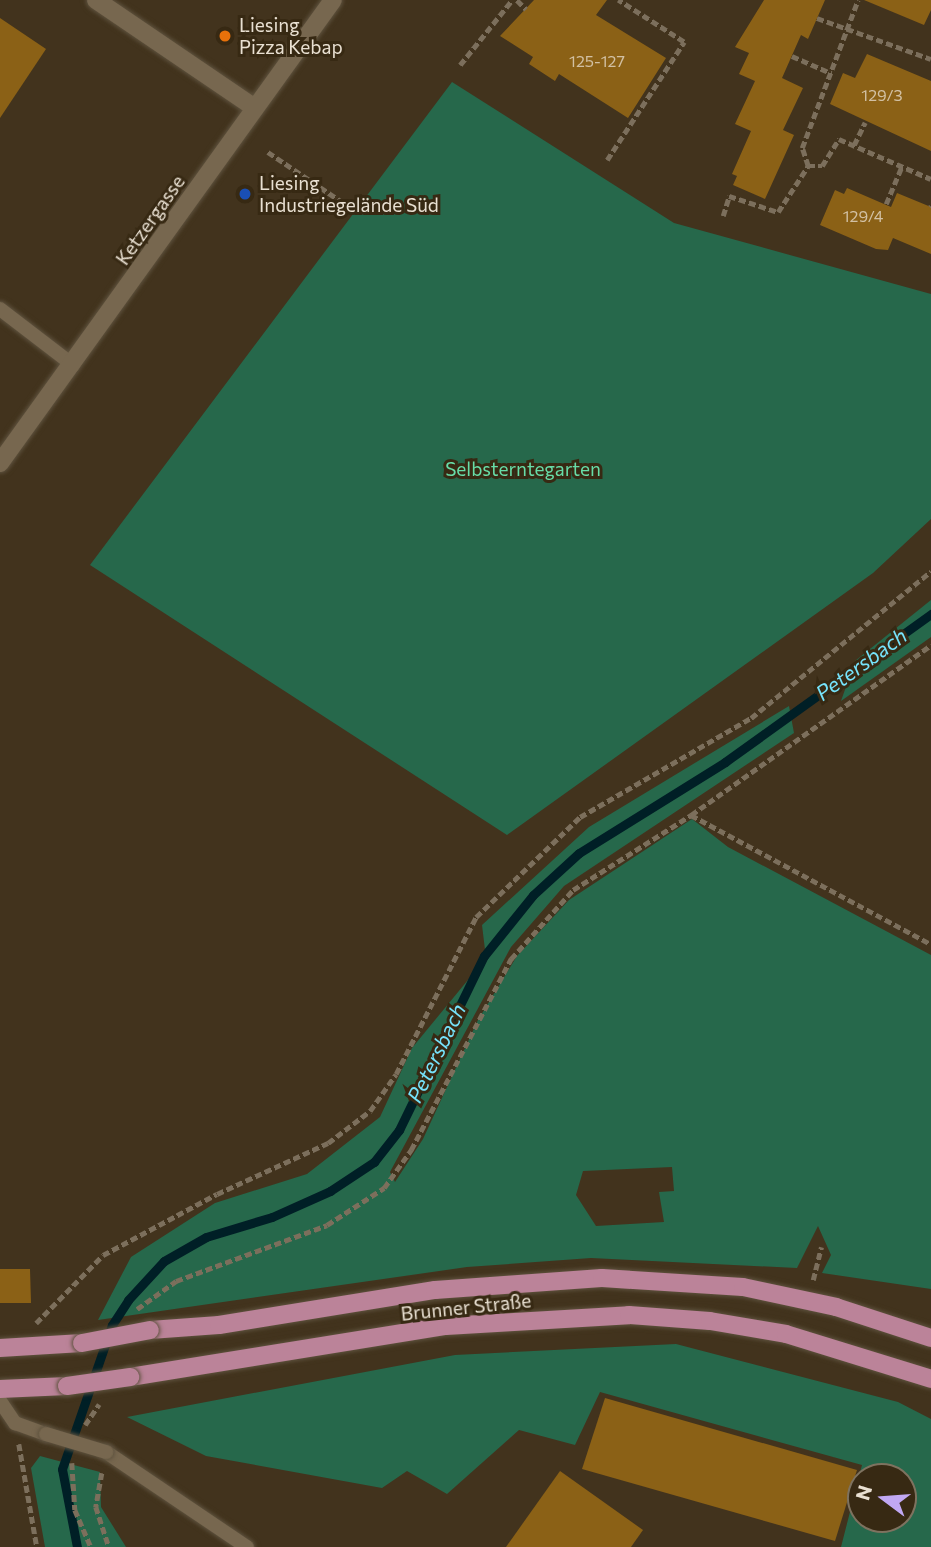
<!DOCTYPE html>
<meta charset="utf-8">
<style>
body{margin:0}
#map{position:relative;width:931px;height:1547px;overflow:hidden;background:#42331d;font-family:Commissioner,sans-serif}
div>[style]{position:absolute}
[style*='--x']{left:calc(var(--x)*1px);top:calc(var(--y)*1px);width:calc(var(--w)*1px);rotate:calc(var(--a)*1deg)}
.green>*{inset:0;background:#26684b}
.stream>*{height:9px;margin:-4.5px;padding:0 4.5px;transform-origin:4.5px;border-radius:4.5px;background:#001f26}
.building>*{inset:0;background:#8b6116}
.path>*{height:4.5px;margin-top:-2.25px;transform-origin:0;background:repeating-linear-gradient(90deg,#7c6f5c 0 7px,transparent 0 10.5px)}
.roads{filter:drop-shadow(0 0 2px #5e523e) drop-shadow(0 0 2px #5e523e)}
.service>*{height:14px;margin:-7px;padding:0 7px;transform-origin:7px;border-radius:7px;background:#77674f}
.minor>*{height:18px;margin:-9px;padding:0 9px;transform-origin:9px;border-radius:9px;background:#77674f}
.secondary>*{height:18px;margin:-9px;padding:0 9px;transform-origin:9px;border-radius:9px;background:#77674f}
.primary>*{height:18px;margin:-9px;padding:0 9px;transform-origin:9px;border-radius:9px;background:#bb8399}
.bridges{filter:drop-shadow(0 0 2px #5e523e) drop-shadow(0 0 2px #5e523e)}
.service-bridge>*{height:14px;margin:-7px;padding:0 7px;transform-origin:7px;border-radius:7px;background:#77674f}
.primary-bridge>*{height:18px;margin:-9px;padding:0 9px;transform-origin:9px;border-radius:9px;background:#bb8399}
.dots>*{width:19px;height:19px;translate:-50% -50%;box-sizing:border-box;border:4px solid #372913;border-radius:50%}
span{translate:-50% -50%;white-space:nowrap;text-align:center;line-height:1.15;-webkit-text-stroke:6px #372913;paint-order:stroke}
.number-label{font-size:16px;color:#d2c0a3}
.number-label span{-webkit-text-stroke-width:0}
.poi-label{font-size:19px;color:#e9e0d2}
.left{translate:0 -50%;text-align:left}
.street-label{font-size:19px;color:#e9e0d2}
.park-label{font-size:19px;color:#67dca7}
.water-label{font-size:21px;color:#76e3fb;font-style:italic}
.north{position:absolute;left:847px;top:1463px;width:70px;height:70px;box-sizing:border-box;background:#372913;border:2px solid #7e725f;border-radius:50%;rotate:286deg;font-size:19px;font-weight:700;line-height:28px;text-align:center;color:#e9e0d2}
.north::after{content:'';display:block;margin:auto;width:24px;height:32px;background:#c1a8f3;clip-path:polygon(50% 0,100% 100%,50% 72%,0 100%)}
</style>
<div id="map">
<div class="green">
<div style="clip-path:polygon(452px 82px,674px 223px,931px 294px,931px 519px,873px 573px,507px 835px,90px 565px)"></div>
<div style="clip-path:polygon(931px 600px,931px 637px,841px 701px,855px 661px)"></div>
<div style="clip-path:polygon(evenodd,789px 706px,794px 733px,564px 886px,511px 947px,390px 1172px,395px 1182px,423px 1139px,478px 1020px,517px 956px,569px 900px,692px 819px,728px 847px,931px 955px,931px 1289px,822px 1273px,831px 1255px,818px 1226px,797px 1268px,591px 1258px,467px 1267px,98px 1320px,131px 1257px,215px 1203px,307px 1174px,380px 1117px,412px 1048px,486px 958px,482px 925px,589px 827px,789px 706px,672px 1167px,674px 1191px,659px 1192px,664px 1222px,596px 1226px,576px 1195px,583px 1171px,672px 1167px)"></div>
<div style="clip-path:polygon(evenodd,676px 1344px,898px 1402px,931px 1419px,931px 1547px,841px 1547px,862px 1465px,600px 1392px,575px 1445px,519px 1430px,447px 1494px,407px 1471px,382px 1488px,206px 1456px,127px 1417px,455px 1355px,676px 1344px,861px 1477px,903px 1477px,903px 1519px,861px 1519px,861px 1477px)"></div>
<div style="clip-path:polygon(40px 1456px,100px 1472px,101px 1507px,126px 1547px,45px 1547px,31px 1468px)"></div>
</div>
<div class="stream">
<div style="--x:77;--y:1547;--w:79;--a:-100.9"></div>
<div style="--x:62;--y:1469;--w:152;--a:-70.9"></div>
<div style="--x:112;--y:1325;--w:30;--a:-57"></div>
<div style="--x:128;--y:1300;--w:53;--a:-47.3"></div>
<div style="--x:164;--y:1261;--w:48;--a:-29.7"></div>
<div style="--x:206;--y:1237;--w:69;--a:-16.9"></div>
<div style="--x:272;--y:1217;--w:64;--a:-24.1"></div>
<div style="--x:330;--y:1191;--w:53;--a:-33.4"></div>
<div style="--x:374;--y:1162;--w:41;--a:-52"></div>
<div style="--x:399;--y:1130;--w:194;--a:-64"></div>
<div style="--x:484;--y:956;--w:78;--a:-51.2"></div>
<div style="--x:533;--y:895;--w:62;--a:-42.4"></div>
<div style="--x:579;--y:853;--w:172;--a:-31.9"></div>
<div style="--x:725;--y:762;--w:254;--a:-35.7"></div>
</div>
<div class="building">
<div style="clip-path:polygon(534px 0,607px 0,596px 15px,666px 58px,628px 118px,559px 74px,555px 81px,529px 64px,533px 57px,500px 36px)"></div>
<div style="clip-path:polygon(764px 0,825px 0,808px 39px,801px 35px,782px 78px,803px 88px,783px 130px,794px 135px,765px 199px,733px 185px,737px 176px,732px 174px,751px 131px,735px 124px,755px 81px,739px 74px,749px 53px,735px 47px)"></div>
<div style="clip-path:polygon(864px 0,931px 0,931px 10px,924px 25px)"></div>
<div style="clip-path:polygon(0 18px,46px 49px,0 118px)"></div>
<div style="clip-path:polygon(867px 54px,931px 81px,931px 151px,830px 104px,843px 73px,855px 78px)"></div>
<div style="clip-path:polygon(847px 188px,891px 207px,897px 193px,931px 207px,931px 254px,893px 238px,888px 250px,876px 249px,820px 225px,835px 190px,844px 194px)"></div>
<div style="clip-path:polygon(0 1269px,30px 1269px,31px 1303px,0 1303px)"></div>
<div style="clip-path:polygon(605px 1398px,857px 1470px,835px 1541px,582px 1469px)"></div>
<div style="clip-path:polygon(560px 1471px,643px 1530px,631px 1547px,506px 1547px)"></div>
</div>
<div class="path">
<div style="--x:517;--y:0;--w:13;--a:45"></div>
<div style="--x:817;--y:18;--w:121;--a:19.8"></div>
<div style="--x:792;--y:56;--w:43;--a:23.6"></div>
<div style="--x:460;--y:65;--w:83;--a:-51.3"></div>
<div style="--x:854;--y:145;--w:25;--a:-64"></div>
<div style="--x:268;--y:152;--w:104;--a:34"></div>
<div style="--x:607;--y:160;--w:141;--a:-56.9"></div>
<div style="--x:684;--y:42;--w:78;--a:-147.5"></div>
<div style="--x:808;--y:166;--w:19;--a:-108"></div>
<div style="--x:802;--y:148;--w:158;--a:-69.3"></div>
<div style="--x:886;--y:204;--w:41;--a:-67.2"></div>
<div style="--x:930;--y:207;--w:1;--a:-45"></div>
<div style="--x:723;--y:216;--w:21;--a:-73"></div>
<div style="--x:729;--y:196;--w:52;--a:18.1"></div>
<div style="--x:778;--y:212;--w:55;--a:-56.9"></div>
<div style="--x:808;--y:166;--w:14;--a:0"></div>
<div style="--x:822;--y:166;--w:32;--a:-58"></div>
<div style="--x:839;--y:139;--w:100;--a:23.5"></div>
<div style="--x:691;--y:815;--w:272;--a:28.3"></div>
<div style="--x:813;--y:1280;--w:34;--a:-76"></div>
<div style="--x:137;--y:1309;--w:48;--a:-35.7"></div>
<div style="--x:176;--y:1281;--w:161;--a:-20.3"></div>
<div style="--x:327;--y:1225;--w:68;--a:-33"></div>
<div style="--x:384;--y:1188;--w:47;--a:-54.6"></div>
<div style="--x:411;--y:1150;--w:216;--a:-62.4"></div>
<div style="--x:511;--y:959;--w:93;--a:-48.1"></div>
<div style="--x:573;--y:890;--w:140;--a:-32.4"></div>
<div style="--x:691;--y:815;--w:294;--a:-35.3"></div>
<div style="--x:36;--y:1323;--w:95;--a:-45.4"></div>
<div style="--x:103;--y:1255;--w:129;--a:-28.2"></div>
<div style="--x:217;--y:1194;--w:122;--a:-24.7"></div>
<div style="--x:328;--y:1143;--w:53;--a:-37.3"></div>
<div style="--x:370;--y:1111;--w:45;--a:-54.9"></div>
<div style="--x:396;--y:1074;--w:176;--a:-63"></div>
<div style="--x:476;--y:917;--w:144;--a:-43.9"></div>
<div style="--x:580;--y:817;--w:198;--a:-30.1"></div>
<div style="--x:751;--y:718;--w:232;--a:-39.2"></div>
<div style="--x:85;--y:1425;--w:25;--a:-56"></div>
<div style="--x:19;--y:1444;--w:105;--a:80.1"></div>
<div style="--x:72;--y:1463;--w:47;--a:86.3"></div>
<div style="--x:75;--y:1510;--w:40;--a:66.6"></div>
<div style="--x:102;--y:1473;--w:35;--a:100"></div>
<div style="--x:96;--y:1507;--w:42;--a:72"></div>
</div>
<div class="roads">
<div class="service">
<div style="--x:0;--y:309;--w:92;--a:37.5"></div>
<div style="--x:0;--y:1401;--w:27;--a:56"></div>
<div style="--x:15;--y:1423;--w:33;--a:20"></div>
<div style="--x:106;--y:1452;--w:170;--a:34"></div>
</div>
<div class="minor">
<div style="--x:96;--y:0;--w:192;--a:34.2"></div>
</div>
<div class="secondary">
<div style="--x:0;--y:463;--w:570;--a:-54.28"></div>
</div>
<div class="primary">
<div style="--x:150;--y:1330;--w:69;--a:-4.1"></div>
<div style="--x:219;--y:1325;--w:219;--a:-9.2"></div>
<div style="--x:435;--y:1290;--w:167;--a:-4.1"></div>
<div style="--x:602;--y:1278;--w:141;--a:3.7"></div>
<div style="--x:743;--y:1287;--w:95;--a:12.1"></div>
<div style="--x:836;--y:1307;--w:100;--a:18.1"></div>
<div style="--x:0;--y:1348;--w:82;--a:-3.5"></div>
<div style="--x:130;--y:1377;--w:320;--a:-9.2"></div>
<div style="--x:446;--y:1326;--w:183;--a:-3.4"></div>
<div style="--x:629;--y:1315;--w:81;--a:4.2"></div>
<div style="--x:710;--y:1321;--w:77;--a:9.7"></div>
<div style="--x:786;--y:1334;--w:152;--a:17.2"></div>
<div style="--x:0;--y:1389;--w:67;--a:-2.6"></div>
</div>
</div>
<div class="bridges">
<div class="service-bridge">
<div style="--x:46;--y:1434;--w:63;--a:16.7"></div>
</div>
<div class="primary-bridge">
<div style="--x:82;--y:1343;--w:69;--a:-10.8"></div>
<div style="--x:67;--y:1386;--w:64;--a:-8.1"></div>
</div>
</div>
<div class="dots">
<div style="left:225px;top:36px;background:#e8710a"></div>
<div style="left:245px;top:194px;background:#1a4fb4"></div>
</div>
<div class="number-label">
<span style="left:597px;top:61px">125-127</span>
<span style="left:882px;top:95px">129/3</span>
<span style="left:863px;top:216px">129/4</span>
</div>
<div class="poi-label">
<span class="left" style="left:239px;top:36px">Liesing<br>Pizza Kebap</span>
<span class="left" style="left:259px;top:194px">Liesing<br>Industriegelände Süd</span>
</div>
<div class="street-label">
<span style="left:150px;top:220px;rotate:-55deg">Ketzergasse</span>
<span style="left:466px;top:1307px;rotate:-6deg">Brunner Straße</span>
</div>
<div class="park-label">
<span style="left:523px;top:469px">Selbsterntegarten</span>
</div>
<div class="water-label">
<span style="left:861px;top:664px;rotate:-36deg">Petersbach</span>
<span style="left:436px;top:1053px;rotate:-64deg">Petersbach</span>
</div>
<div class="north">N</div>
</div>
